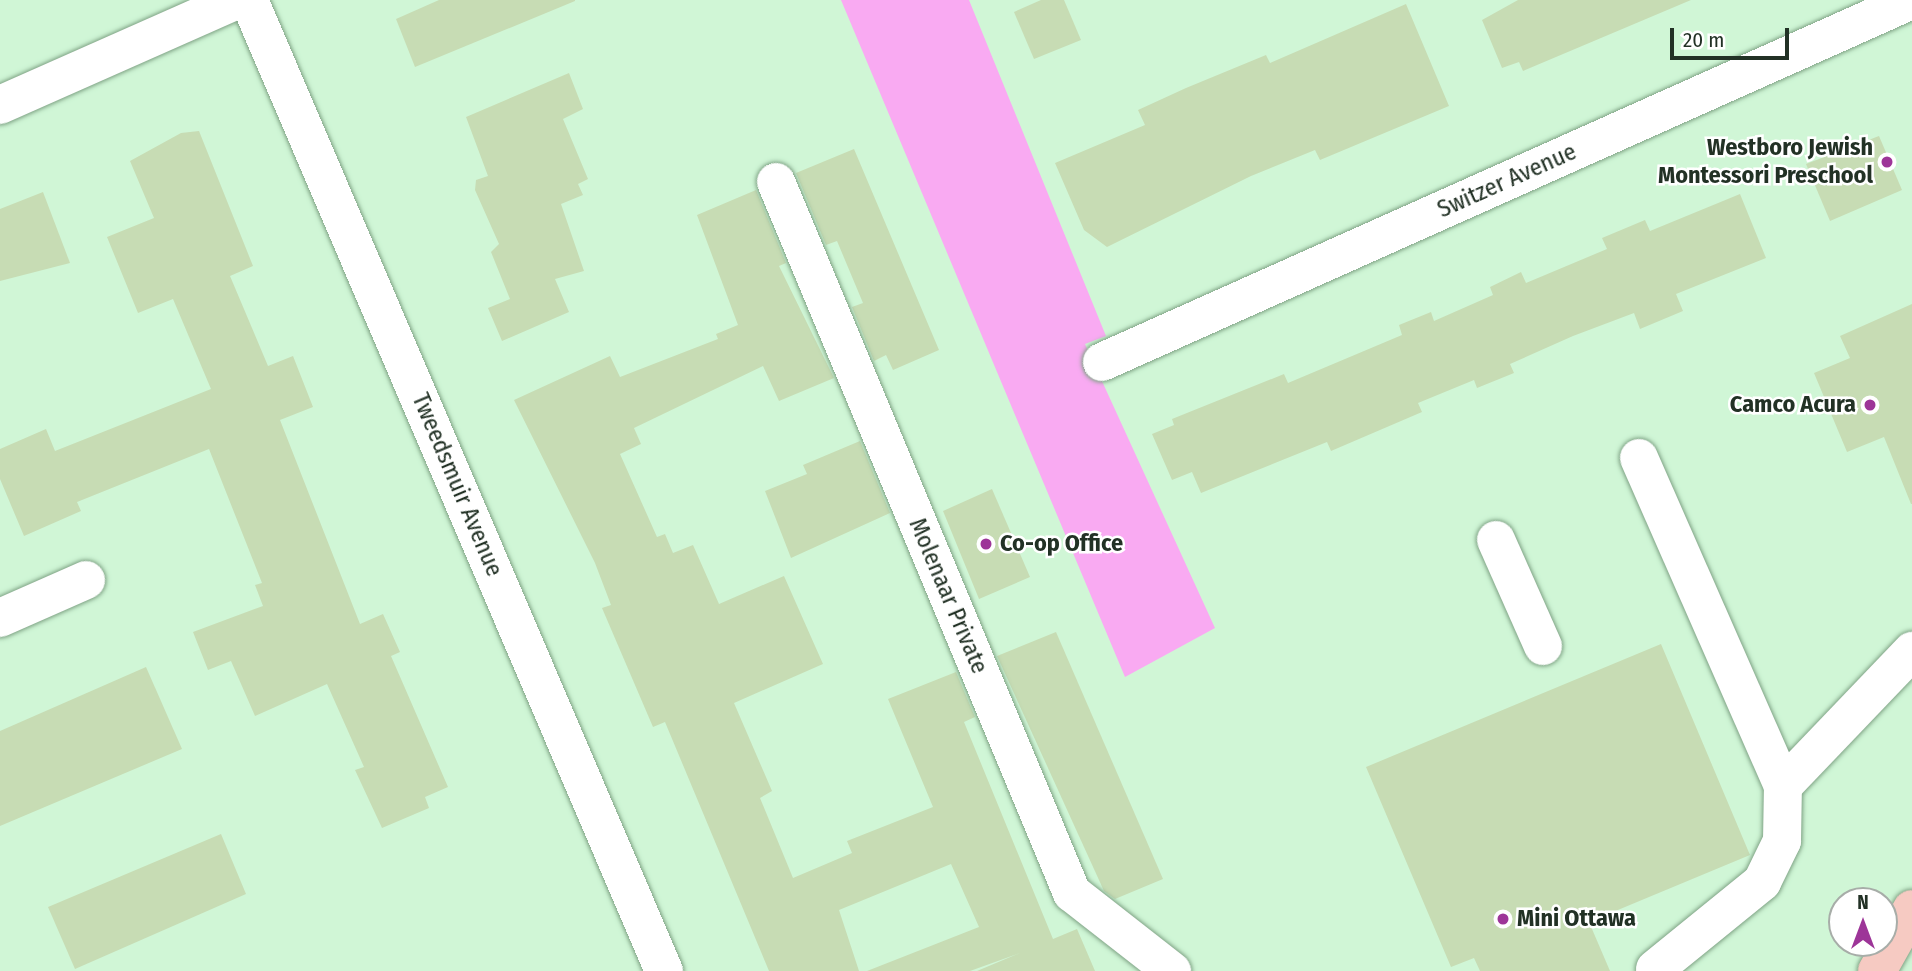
<!DOCTYPE html>
<style>
body{margin:0}
#map{position:relative;width:1912px;height:971px;overflow:hidden;background:#d0f6d6;font-family:"Fira Sans Condensed",sans-serif}
div>[style]{position:absolute}
[style*='--x']{left:calc(var(--x)*1px);top:calc(var(--y)*1px);width:calc(var(--w)*1px);rotate:calc(var(--a)*1deg)}
.green>*{inset:0;background:#f9aaf2}
.building>*{inset:0;background:#c7dcb4}
.roads{filter:drop-shadow(0 0 2px #7fa385) drop-shadow(0 0 2px #7fa385)}
.minor>*{height:38px;margin:-19px;padding:0 19px;transform-origin:19px;border-radius:19px;background:#fff}
.major>*{height:38px;margin:-19px;padding:0 19px;transform-origin:19px;border-radius:19px;background:#f6cac2}
.dots>*{width:19px;height:19px;translate:-50% -50%;box-sizing:border-box;border:4px solid #fff;border-radius:50%}
span{translate:-50% -50%;white-space:nowrap;text-align:center;line-height:1.15;-webkit-text-stroke:5px #fff;paint-order:stroke}
.poi-label{font-size:24px;color:#223125;font-weight:700}
.right{translate:-100% -50%;text-align:right}
.left{translate:0 -50%;text-align:left}
.street-label{font-size:24px;color:#223125}
.north{position:absolute;left:1828px;top:887px;width:70px;height:70px;box-sizing:border-box;background:#fff;border:2px solid #a7ada8;border-radius:50%;rotate:0deg;font-size:19px;font-weight:700;line-height:28px;text-align:center;color:#223125}
.north::after{content:'';display:block;margin:auto;width:24px;height:32px;background:#9d3598;clip-path:polygon(50% 0,100% 100%,50% 72%,0 100%)}
.scale{position:absolute;left:1670px;top:28px;width:119px;height:32px;box-sizing:border-box;border:4px solid #223125;border-top:0;padding-left:9px;font-size:21px;line-height:24px;white-space:nowrap;color:#223125;-webkit-text-stroke:5px #fff;paint-order:stroke}
</style>
<div id="map">
<div class="green">
<div style="clip-path:polygon(841px 0,969px 0,1106px 336px,1085px 344px,1215px 628px,1125px 677px)"></div>
</div>
<div class="building">
<div style="clip-path:polygon(439px 0,575px 0,575px 1px,415px 67px,396px 19px)"></div>
<div style="clip-path:polygon(1041px 0,1064px 0,1081px 40px,1034px 59px,1014px 12px)"></div>
<div style="clip-path:polygon(1518px 0,1691px 0,1523px 71px,1519px 62px,1502px 68px,1482px 20px)"></div>
<div style="clip-path:polygon(1406px 4px,1449px 106px,1320px 160px,1315px 150px,1251px 176px,1107px 247px,1084px 230px,1055px 163px,1145px 125px,1138px 110px,1186px 88px,1266px 55px,1270px 63px)"></div>
<div style="clip-path:polygon(569px 73px,583px 109px,563px 119px,588px 179px,578px 184px,583px 195px,561px 204px,584px 271px,555px 279px,569px 312px,502px 341px,488px 308px,510px 299px,491px 252px,499px 244px,475px 190px,476px 180px,488px 176px,466px 117px)"></div>
<div style="clip-path:polygon(199px 131px,253px 266px,230px 276px,268px 366px,293px 356px,313px 407px,280px 420px,360px 624px,383px 614px,400px 652px,391px 656px,448px 787px,425px 797px,429px 808px,382px 828px,355px 770px,364px 767px,327px 684px,255px 716px,231px 661px,208px 670px,193px 632px,263px 606px,255px 585px,262px 583px,209px 449px,77px 502px,81px 511px,24px 536px,0 479px,0 449px,46px 429px,55px 451px,211px 389px,173px 299px,138px 313px,107px 237px,154px 218px,130px 161px,181px 133px)"></div>
<div style="clip-path:polygon(1879px 136px,1902px 190px,1830px 221px,1806px 164px)"></div>
<div style="clip-path:polygon(854px 149px,939px 350px,893px 370px,886px 355px,874px 361px,852px 307px,863px 303px,837px 241px,826px 245px,796px 173px)"></div>
<div style="clip-path:polygon(756px 190px,786px 263px,779px 266px,834px 378px,779px 401px,763px 366px,634px 428px,641px 444px,620px 454px,657px 537px,665px 534px,673px 553px,693px 545px,719px 604px,784px 576px,823px 664px,734px 703px,772px 791px,760px 798px,793px 878px,852px 853px,847px 841px,933px 807px,888px 699px,956px 672px,975px 717px,964px 722px,1053px 939px,1077px 929px,1095px 971px,977px 971px,1020px 953px,970px 971px,867px 971px,979px 927px,951px 864px,839px 910px,859px 971px,769px 971px,665px 722px,653px 727px,602px 608px,611px 605px,595px 563px,514px 400px,610px 356px,620px 377px,718px 339px,716px 334px,738px 325px,697px 215px)"></div>
<div style="clip-path:polygon(43px 192px,70px 263px,0 281px,0 209px)"></div>
<div style="clip-path:polygon(1740px 194px,1766px 258px,1676px 294px,1683px 311px,1640px 329px,1634px 313px,1573px 336px,1510px 364px,1514px 373px,1477px 388px,1474px 380px,1418px 403px,1422px 412px,1331px 451px,1327px 442px,1201px 493px,1192px 472px,1172px 480px,1152px 434px,1174px 425px,1172px 419px,1284px 374px,1288px 383px,1402px 335px,1399px 325px,1431px 312px,1434px 321px,1493px 295px,1490px 287px,1521px 272px,1526px 283px,1607px 249px,1602px 238px,1645px 220px,1650px 231px)"></div>
<div style="clip-path:polygon(1912px 304px,1912px 504px,1911px 504px,1884px 437px,1847px 452px,1814px 373px,1850px 358px,1840px 336px)"></div>
<div style="clip-path:polygon(860px 441px,890px 513px,791px 558px,765px 491px,807px 474px,803px 465px)"></div>
<div style="clip-path:polygon(992px 489px,1030px 577px,979px 599px,943px 511px)"></div>
<div style="clip-path:polygon(1056px 632px,1163px 879px,1115px 899px,1104px 891px,997px 656px)"></div>
<div style="clip-path:polygon(1661px 644px,1750px 855px,1589px 922px,1610px 971px,1480px 971px,1474px 958px,1451px 967px,1366px 767px)"></div>
<div style="clip-path:polygon(146px 667px,182px 749px,0 826px,0 731px)"></div>
<div style="clip-path:polygon(221px 834px,246px 894px,75px 969px,48px 907px)"></div>
</div>
<div class="roads">
<div class="minor">
<div style="--x:249;--y:0;--w:1056;--a:66.86"></div>
<div style="--x:0;--y:105;--w:259;--a:-23.9"></div>
<div style="--x:776;--y:182;--w:770;--a:67.4"></div>
<div style="--x:1072;--y:893;--w:127;--a:38"></div>
<div style="--x:1102;--y:362;--w:887;--a:-24.08"></div>
<div style="--x:1639;--y:458;--w:358;--a:66.3"></div>
<div style="--x:1783;--y:786;--w:187;--a:-46.3"></div>
<div style="--x:1496;--y:540;--w:116;--a:66.1"></div>
<div style="--x:0;--y:618;--w:94;--a:-23.8"></div>
<div style="--x:1655;--y:969;--w:138;--a:-39.1"></div>
<div style="--x:1762;--y:882;--w:46;--a:-64"></div>
<div style="--x:1782;--y:841;--w:55;--a:-89"></div>
</div>
<div class="major">
<div style="--x:1877;--y:971;--w:71;--a:-60.6"></div>
</div>
</div>
<div class="dots">
<div style="left:1887px;top:162px;background:#9d3598"></div>
<div style="left:1870px;top:405px;background:#9d3598"></div>
<div style="left:986px;top:544px;background:#9d3598"></div>
<div style="left:1503px;top:919px;background:#9d3598"></div>
</div>
<div class="poi-label">
<span class="right" style="left:1873px;top:162px">Westboro Jewish<br>Montessori Preschool</span>
<span class="right" style="left:1856px;top:405px">Camco Acura</span>
<span class="left" style="left:1000px;top:544px">Co-op Office</span>
<span class="left" style="left:1517px;top:919px">Mini Ottawa</span>
</div>
<div class="street-label">
<span style="left:1507px;top:181px;rotate:-24deg">Switzer Avenue</span>
<span style="left:457px;top:485px;rotate:67deg">Tweedsmuir Avenue</span>
<span style="left:948px;top:596px;rotate:67deg">Molenaar Private</span>
</div>
<div class="north">N</div>
<div class="scale">20 m</div>
</div>
